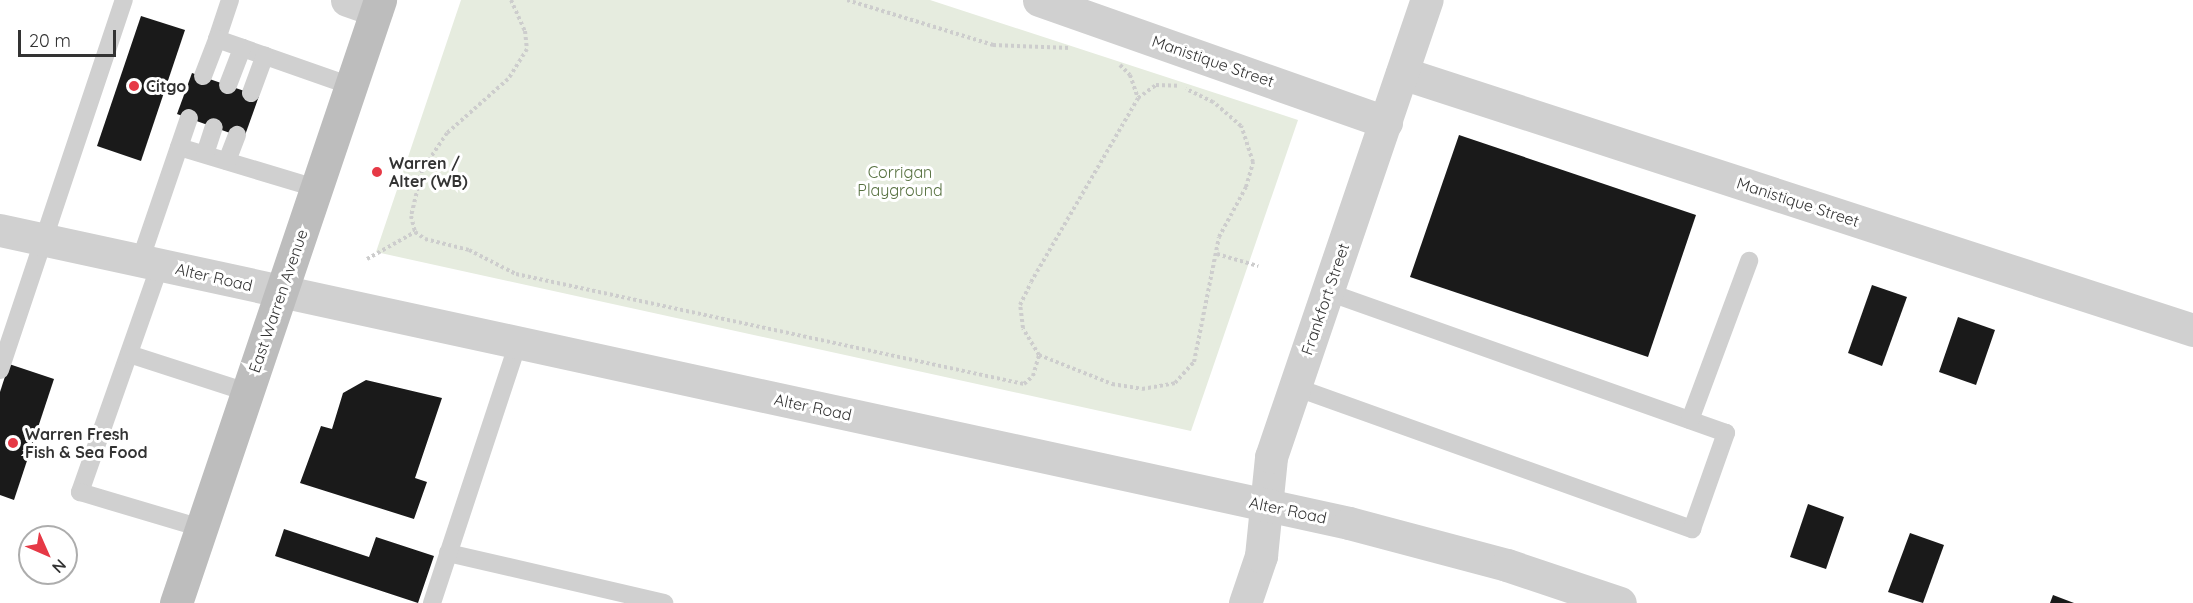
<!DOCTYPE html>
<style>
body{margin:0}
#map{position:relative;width:2193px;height:603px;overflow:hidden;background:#fff;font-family:Quicksand,sans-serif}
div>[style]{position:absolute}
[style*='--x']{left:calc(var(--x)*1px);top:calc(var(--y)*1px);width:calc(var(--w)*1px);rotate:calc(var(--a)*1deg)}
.green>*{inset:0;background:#e6ecdf}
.building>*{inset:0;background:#1a1a1a}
.path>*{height:4px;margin-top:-2px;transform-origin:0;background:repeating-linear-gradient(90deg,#cdcdcd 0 3px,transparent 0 6px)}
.service>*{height:18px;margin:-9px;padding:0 9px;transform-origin:9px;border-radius:9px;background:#d0d0d0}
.minor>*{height:33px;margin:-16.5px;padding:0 16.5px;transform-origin:16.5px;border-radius:16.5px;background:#d0d0d0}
.tertiary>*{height:33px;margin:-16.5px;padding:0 16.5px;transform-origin:16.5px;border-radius:16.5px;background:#d0d0d0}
.secondary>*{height:33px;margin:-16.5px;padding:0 16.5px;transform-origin:16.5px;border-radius:16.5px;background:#bdbdbd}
.dots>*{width:16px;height:16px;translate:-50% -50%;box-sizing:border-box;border:3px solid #fff;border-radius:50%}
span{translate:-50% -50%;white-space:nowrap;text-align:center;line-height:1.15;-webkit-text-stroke:6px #fff;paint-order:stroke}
.street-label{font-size:16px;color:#333}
.poi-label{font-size:16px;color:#333;font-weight:700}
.left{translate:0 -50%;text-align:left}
.park-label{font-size:16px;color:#56703f}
.north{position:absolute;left:18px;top:525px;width:60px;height:60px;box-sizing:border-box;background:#fff;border:2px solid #adadad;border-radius:50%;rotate:135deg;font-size:16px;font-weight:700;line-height:24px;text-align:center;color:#333}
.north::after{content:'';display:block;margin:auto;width:21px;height:27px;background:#e63946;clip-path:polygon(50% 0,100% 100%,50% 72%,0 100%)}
.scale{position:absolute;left:18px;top:30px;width:98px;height:27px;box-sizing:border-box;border:3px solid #333;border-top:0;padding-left:8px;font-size:18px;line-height:21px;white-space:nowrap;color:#333;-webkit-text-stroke:4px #fff;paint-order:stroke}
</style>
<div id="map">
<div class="green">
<div style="clip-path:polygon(461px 0,930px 0,1298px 120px,1191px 431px,376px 252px)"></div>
</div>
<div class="building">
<div style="clip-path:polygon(141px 16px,185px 30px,141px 161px,97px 146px)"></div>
<div style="clip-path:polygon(192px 73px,259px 96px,244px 138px,177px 114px)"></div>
<div style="clip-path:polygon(1459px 135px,1696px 215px,1648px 357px,1410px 277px)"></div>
<div style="clip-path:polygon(1872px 285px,1907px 297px,1882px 366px,1848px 353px)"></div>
<div style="clip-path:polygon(1958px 317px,1995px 330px,1976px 385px,1939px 372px)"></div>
<div style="clip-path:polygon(9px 364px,54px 379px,14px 500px,0 495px,0 392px)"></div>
<div style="clip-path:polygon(366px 380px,442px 398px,415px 478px,427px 482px,414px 519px,300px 483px,321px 426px,332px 429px,343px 393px)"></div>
<div style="clip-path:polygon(1808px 504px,1844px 517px,1826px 569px,1790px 557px)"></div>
<div style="clip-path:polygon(284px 529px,369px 557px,376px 537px,434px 556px,418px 603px,275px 556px)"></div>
<div style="clip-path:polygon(1910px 533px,1944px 545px,1923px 603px,1888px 592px)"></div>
<div style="clip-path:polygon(2053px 595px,2074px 603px,2050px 603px)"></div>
</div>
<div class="path">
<div style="--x:511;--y:0;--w:34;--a:66"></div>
<div style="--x:525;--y:31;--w:18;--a:84"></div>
<div style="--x:527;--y:49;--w:36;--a:122"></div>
<div style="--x:508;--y:79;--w:81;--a:138.5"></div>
<div style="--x:447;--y:133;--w:45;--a:124"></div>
<div style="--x:422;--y:170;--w:47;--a:103.4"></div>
<div style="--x:411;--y:216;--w:16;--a:76"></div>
<div style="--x:415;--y:232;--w:12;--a:35"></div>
<div style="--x:425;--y:239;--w:45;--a:14"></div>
<div style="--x:469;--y:250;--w:53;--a:27.1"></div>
<div style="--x:516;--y:274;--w:520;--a:12.22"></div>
<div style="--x:1024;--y:384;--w:12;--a:-42"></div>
<div style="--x:1033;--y:376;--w:22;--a:-74"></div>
<div style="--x:1039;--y:355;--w:31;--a:-121"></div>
<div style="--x:1023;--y:328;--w:23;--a:-97"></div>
<div style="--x:1020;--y:305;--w:25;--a:-64"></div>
<div style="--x:1031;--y:282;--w:213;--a:-59.8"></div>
<div style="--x:1138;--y:98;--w:22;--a:-36"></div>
<div style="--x:1156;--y:85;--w:23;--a:2"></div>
<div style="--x:847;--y:0;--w:153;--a:17.1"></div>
<div style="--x:993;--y:45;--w:78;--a:2.2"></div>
<div style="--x:1120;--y:65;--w:14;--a:45"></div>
<div style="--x:1130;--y:75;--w:24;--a:71"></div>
<div style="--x:1217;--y:254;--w:43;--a:16.3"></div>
<div style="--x:367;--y:259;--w:55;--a:-29.4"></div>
<div style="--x:1039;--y:355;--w:79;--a:21.7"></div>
<div style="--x:1112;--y:384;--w:30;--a:9"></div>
<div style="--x:1142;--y:389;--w:34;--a:-10"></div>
<div style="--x:1175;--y:383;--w:28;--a:-48"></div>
<div style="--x:1194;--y:362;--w:127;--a:-78.7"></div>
<div style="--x:1219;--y:237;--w:57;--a:-61.6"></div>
<div style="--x:1246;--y:187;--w:26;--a:-74"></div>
<div style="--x:1253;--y:162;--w:38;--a:-108"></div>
<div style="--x:1241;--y:126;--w:37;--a:-139"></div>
<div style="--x:1213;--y:102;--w:30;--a:-154"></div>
</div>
<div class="service">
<div style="--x:217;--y:39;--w:41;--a:-71.6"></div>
<div style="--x:203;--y:76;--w:40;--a:-69"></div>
<div style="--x:217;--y:39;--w:142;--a:19.3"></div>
<div style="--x:228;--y:85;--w:40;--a:-69"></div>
<div style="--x:251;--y:93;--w:40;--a:-69.8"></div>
<div style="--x:179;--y:147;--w:143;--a:16.7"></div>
<div style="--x:205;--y:154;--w:28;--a:-72"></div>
<div style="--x:227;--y:161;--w:28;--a:-69"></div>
<div style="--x:140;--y:261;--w:151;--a:-71.1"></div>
<div style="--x:160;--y:265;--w:241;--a:109.4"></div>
<div style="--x:80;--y:492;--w:126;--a:16.6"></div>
<div style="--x:129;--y:354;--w:124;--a:17.9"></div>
<div style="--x:0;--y:370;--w:390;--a:-71.5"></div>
<div style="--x:1295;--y:387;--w:422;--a:19.7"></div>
<div style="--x:1692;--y:529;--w:102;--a:-70.5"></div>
<div style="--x:1726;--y:433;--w:422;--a:-160.5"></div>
<div style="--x:1690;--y:420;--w:170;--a:-69.6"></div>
<div style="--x:448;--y:553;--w:222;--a:13"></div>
<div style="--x:432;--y:603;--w:274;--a:-71.7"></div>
</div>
<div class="minor">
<div style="--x:347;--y:0;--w:31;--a:19"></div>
<div style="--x:1039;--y:0;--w:368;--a:19.4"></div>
<div style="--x:1402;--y:73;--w:832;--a:18"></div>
<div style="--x:1245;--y:603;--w:50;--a:-71.2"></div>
<div style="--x:1261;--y:556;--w:100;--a:-84.2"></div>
<div style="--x:1271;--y:457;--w:483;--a:-71.2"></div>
</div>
<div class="tertiary">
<div style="--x:0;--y:230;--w:1380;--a:12.25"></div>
<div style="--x:1349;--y:523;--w:163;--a:14.9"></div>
<div style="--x:1507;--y:565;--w:119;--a:18.6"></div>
</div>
<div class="secondary">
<div style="--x:176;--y:603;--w:637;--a:-71.31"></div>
</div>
<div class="dots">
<div style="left:134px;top:86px;background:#e63946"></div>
<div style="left:377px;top:172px;background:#e63946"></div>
<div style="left:13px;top:443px;background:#e63946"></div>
</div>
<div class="street-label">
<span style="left:1213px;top:61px;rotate:19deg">Manistique Street</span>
<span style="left:1798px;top:202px;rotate:18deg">Manistique Street</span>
<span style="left:214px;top:277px;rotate:13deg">Alter Road</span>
<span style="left:1325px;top:299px;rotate:-71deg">Frankfort Street</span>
<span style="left:278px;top:301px;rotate:-71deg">East Warren Avenue</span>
<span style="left:813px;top:407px;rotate:12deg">Alter Road</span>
<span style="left:1288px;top:510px;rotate:12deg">Alter Road</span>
</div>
<div class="poi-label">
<span class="left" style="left:146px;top:86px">Citgo</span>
<span class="left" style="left:389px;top:172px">Warren /<br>Alter (WB)</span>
<span class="left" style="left:25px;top:443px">Warren Fresh<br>Fish &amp; Sea Food</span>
</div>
<div class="park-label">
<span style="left:900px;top:181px">Corrigan<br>Playground</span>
</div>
<div class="north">N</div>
<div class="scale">20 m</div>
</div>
